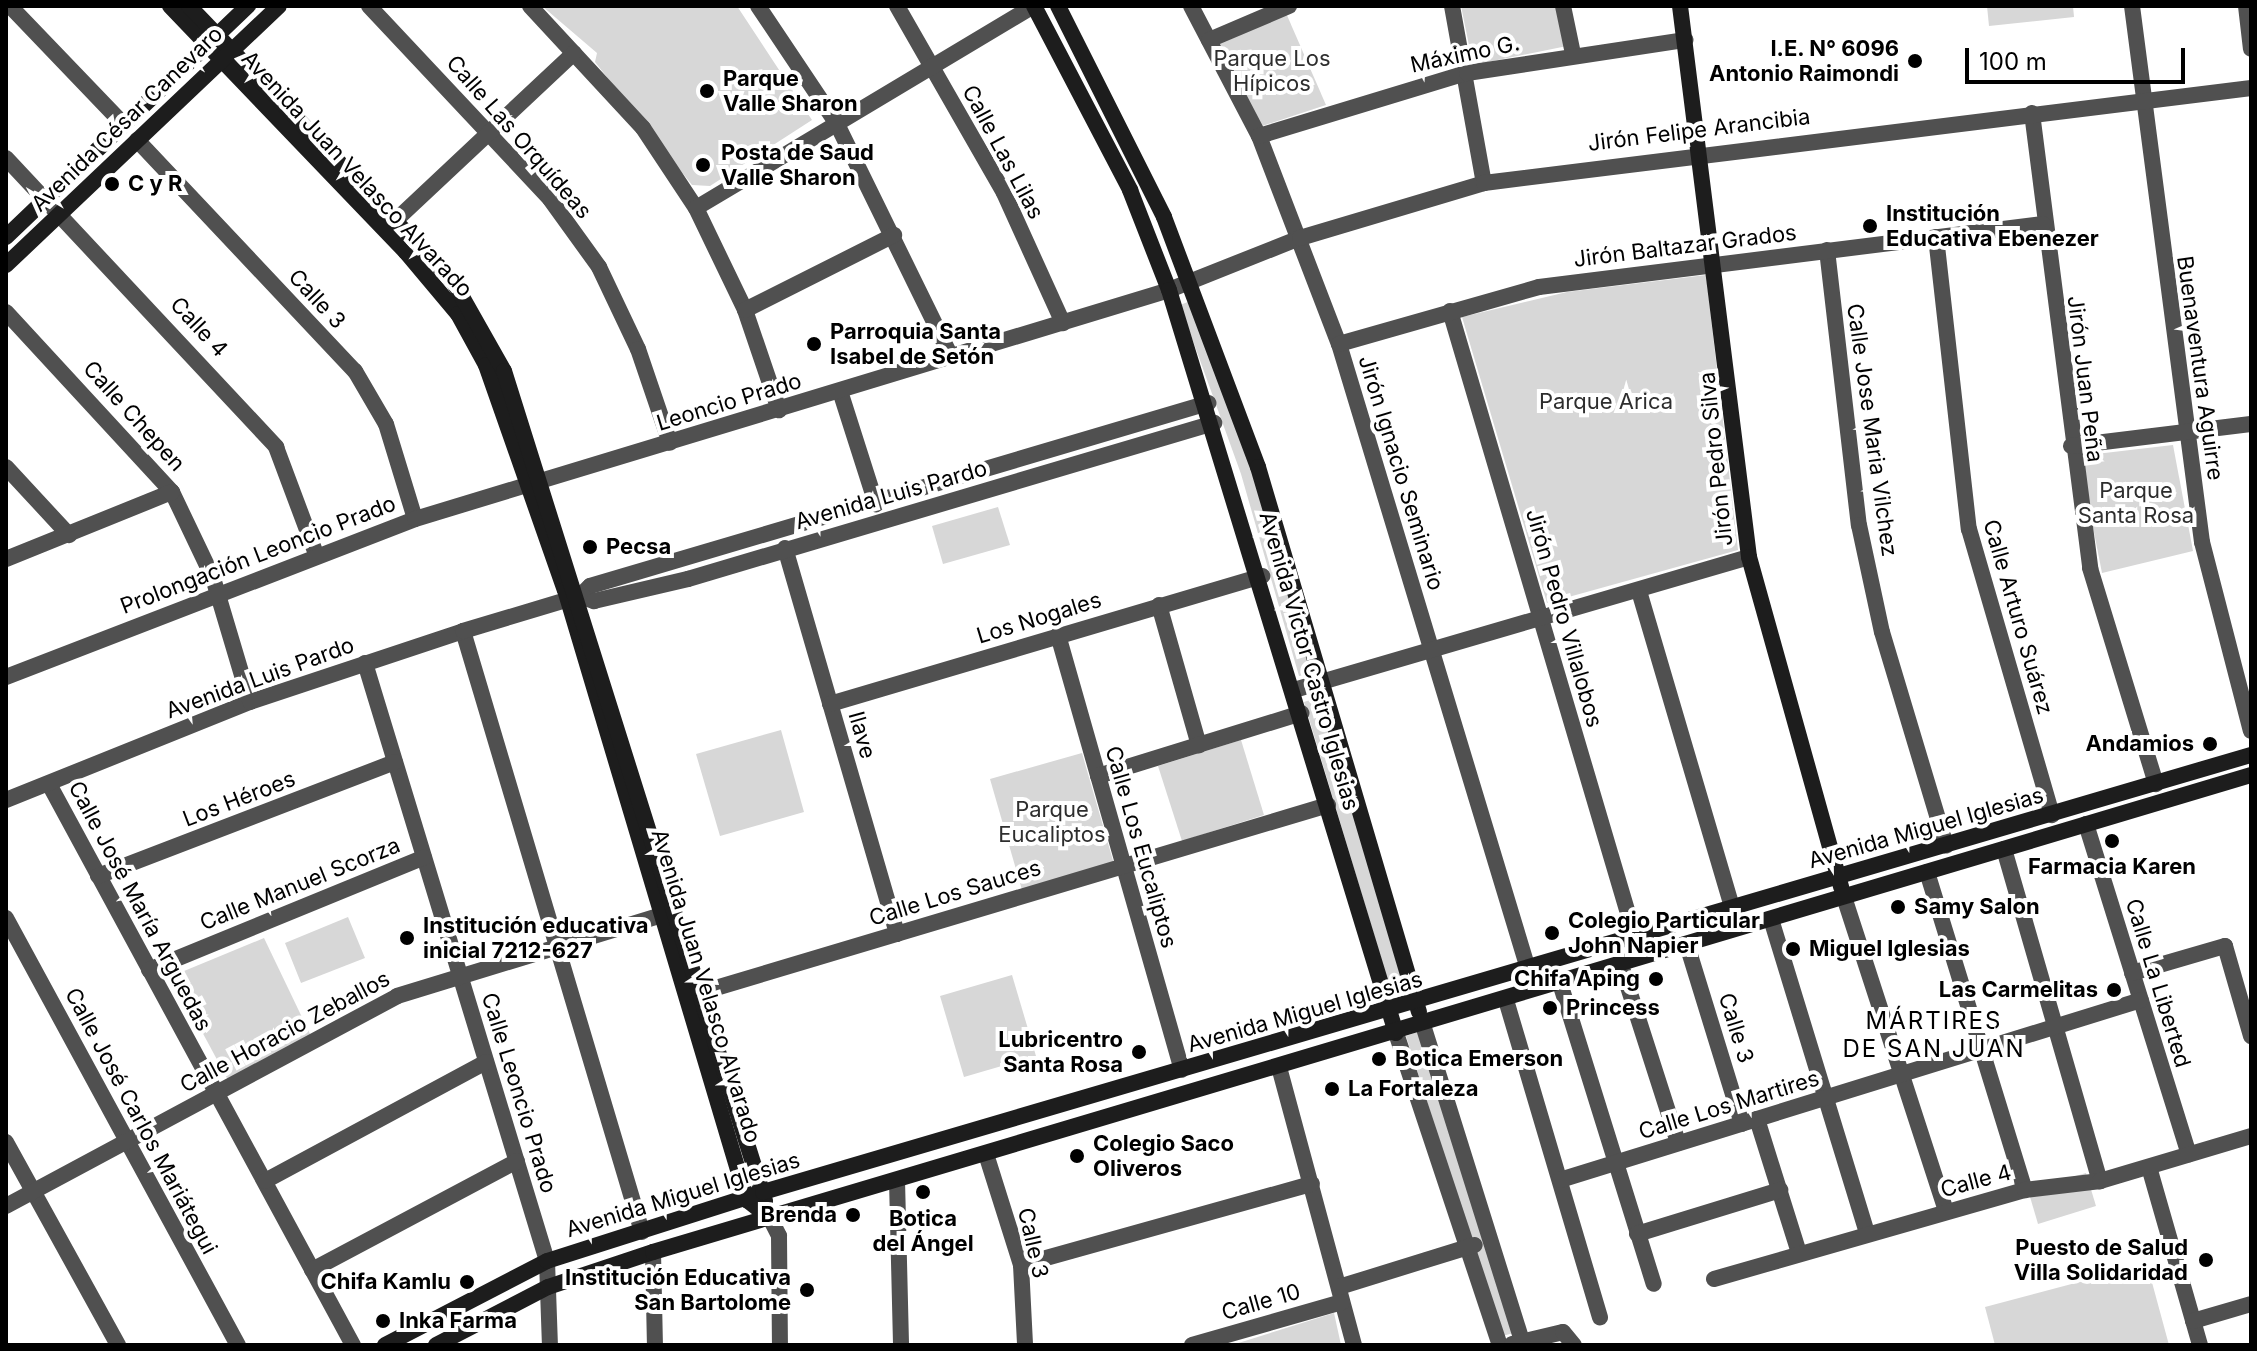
<!DOCTYPE html>
<meta charset="utf-8">
<style>
body{margin:0}
#map{position:relative;width:2257px;height:1351px;overflow:hidden;background:#fff;font-family:Inter,sans-serif}
div>[style]{position:absolute}
[style*='--x']{left:calc(var(--x)*1px);top:calc(var(--y)*1px);width:calc(var(--w)*1px);rotate:calc(var(--a)*1deg)}
.green>*{inset:0;background:#d7d7d7}
.street>*{height:16px;margin:-8px;padding:0 8px;transform-origin:8px;border-radius:8px;background:#505050}
.secondary>*{height:16px;margin:-8px;padding:0 8px;transform-origin:8px;border-radius:8px;background:#1d1d1d}
.dots>*{width:22px;height:22px;translate:-50% -50%;box-sizing:border-box;border:4px solid #fff;border-radius:50%}
span{translate:-50% -50%;white-space:nowrap;text-align:center;line-height:1.15;-webkit-text-stroke:8px #fff;paint-order:stroke}
.poi-label{font-size:22px;color:#000;font-weight:700}
.right{translate:-100% -50%;text-align:right}
.left{translate:0 -50%;text-align:left}
.street-label{font-size:22px;color:#000}
.park-label{font-size:22px;color:#2e2e2e}
.neighbourhood-label{font-size:24px;color:#000;letter-spacing:2px}
.frame{position:absolute;inset:0;border:8px solid #000;pointer-events:none}
.scale{position:absolute;left:1965px;top:48px;width:220px;height:36px;box-sizing:border-box;border:4px solid #000;border-top:0;padding-left:10px;font-size:24px;line-height:28px;white-space:nowrap;color:#000;-webkit-text-stroke:6px #fff;paint-order:stroke}
</style>
<div id="map">
<div class="green">
<div style="clip-path:polygon(542px 6px,737px 6px,812px 120px,710px 186px,692px 185px,595px 62px,597px 53px)"></div>
<div style="clip-path:polygon(1461px 6px,1558px 6px,1567px 46px,1473px 65px)"></div>
<div style="clip-path:polygon(1987px 6px,2073px 6px,2074px 17px,1989px 26px)"></div>
<div style="clip-path:polygon(1286px 13px,1326px 105px,1259px 127px,1218px 41px)"></div>
<div style="clip-path:polygon(1706px 275px,1738px 550px,1547px 603px,1462px 317px,1567px 292px)"></div>
<div style="clip-path:polygon(1193px 300px,1254px 475px,1313px 673px,1299px 676px,1241px 474px,1180px 305px)"></div>
<div style="clip-path:polygon(2173px 445px,2193px 551px,2102px 573px,2079px 456px)"></div>
<div style="clip-path:polygon(998px 507px,1010px 545px,943px 564px,932px 526px)"></div>
<div style="clip-path:polygon(1319px 697px,1408px 994px,1393px 998px,1304px 702px)"></div>
<div style="clip-path:polygon(781px 730px,804px 812px,720px 836px,696px 754px)"></div>
<div style="clip-path:polygon(1241px 740px,1264px 815px,1182px 841px,1158px 766px)"></div>
<div style="clip-path:polygon(1082px 753px,1114px 864px,1022px 890px,990px 779px)"></div>
<div style="clip-path:polygon(348px 917px,365px 958px,301px 983px,285px 943px)"></div>
<div style="clip-path:polygon(264px 938px,311px 1036px,228px 1080px,172px 976px)"></div>
<div style="clip-path:polygon(1012px 975px,1036px 1056px,964px 1077px,940px 996px)"></div>
<div style="clip-path:polygon(1418px 1032px,1514px 1333px,1502px 1336px,1406px 1036px)"></div>
<div style="clip-path:polygon(2086px 1173px,2096px 1206px,2038px 1224px,2028px 1190px)"></div>
<div style="clip-path:polygon(2147px 1264px,2169px 1345px,1995px 1345px,1985px 1307px)"></div>
<div style="clip-path:polygon(1334px 1313px,1341px 1345px,1232px 1345px)"></div>
</div>
<div class="street">
<div style="--x:10;--y:6;--w:163;--a:46.2"></div>
<div style="--x:369;--y:6;--w:265;--a:46.8"></div>
<div style="--x:550;--y:199;--w:84;--a:54.2"></div>
<div style="--x:599;--y:267;--w:91;--a:64.6"></div>
<div style="--x:638;--y:349;--w:99;--a:71.2"></div>
<div style="--x:530;--y:6;--w:166;--a:47.2"></div>
<div style="--x:643;--y:128;--w:96;--a:56.5"></div>
<div style="--x:696;--y:208;--w:113;--a:64.3"></div>
<div style="--x:745;--y:310;--w:106;--a:71.2"></div>
<div style="--x:758;--y:6;--w:142;--a:56.2"></div>
<div style="--x:837;--y:124;--w:259;--a:63.9"></div>
<div style="--x:897;--y:6;--w:215;--a:60.2"></div>
<div style="--x:1004;--y:193;--w:143;--a:65.6"></div>
<div style="--x:1191;--y:6;--w:147;--a:62.4"></div>
<div style="--x:1259;--y:136;--w:223;--a:69"></div>
<div style="--x:1339;--y:344;--w:653;--a:73.17"></div>
<div style="--x:1452;--y:6;--w:180;--a:79.8"></div>
<div style="--x:1563;--y:6;--w:49;--a:78.2"></div>
<div style="--x:2132;--y:6;--w:541;--a:82.56"></div>
<div style="--x:2202;--y:542;--w:195;--a:75.5"></div>
<div style="--x:2246;--y:6;--w:43;--a:83.4"></div>
<div style="--x:1209;--y:40;--w:87;--a:-23"></div>
<div style="--x:2032;--y:113;--w:459;--a:82.7"></div>
<div style="--x:2090;--y:568;--w:226;--a:73"></div>
<div style="--x:1259;--y:136;--w:217;--a:-16.9"></div>
<div style="--x:1467;--y:73;--w:221;--a:-8.6"></div>
<div style="--x:137;--y:140;--w:318;--a:46.7"></div>
<div style="--x:355;--y:371;--w:61;--a:59.7"></div>
<div style="--x:386;--y:424;--w:99;--a:73"></div>
<div style="--x:6;--y:158;--w:396;--a:46.9"></div>
<div style="--x:276;--y:447;--w:114;--a:69.5"></div>
<div style="--x:696;--y:208;--w:394;--a:-30.9"></div>
<div style="--x:396;--y:220;--w:244;--a:-43.2"></div>
<div style="--x:1936;--y:237;--w:294;--a:83.6"></div>
<div style="--x:1969;--y:529;--w:298;--a:73.8"></div>
<div style="--x:1827;--y:250;--w:277;--a:83.4"></div>
<div style="--x:1859;--y:525;--w:109;--a:77.9"></div>
<div style="--x:1882;--y:632;--w:223;--a:73.3"></div>
<div style="--x:745;--y:310;--w:167;--a:-26.7"></div>
<div style="--x:1450;--y:311;--w:653;--a:73.54"></div>
<div style="--x:6;--y:312;--w:245;--a:47.3"></div>
<div style="--x:172;--y:492;--w:95;--a:64.5"></div>
<div style="--x:213;--y:578;--w:129;--a:73.4"></div>
<div style="--x:1339;--y:344;--w:208;--a:-15.9"></div>
<div style="--x:1539;--y:287;--w:508;--a:-7.13"></div>
<div style="--x:840;--y:391;--w:119;--a:72.3"></div>
<div style="--x:2071;--y:446;--w:181;--a:-7"></div>
<div style="--x:6;--y:467;--w:93;--a:47.2"></div>
<div style="--x:785;--y:548;--w:402;--a:73.8"></div>
<div style="--x:6;--y:559;--w:179;--a:-22"></div>
<div style="--x:1639;--y:591;--w:330;--a:73.6"></div>
<div style="--x:580;--y:596;--w:14;--a:-45"></div>
<div style="--x:590;--y:586;--w:645;--a:-16.49"></div>
<div style="--x:1159;--y:605;--w:146;--a:74.1"></div>
<div style="--x:463;--y:631;--w:627;--a:73.41"></div>
<div style="--x:1058;--y:635;--w:452;--a:74.1"></div>
<div style="--x:365;--y:663;--w:625;--a:73.07"></div>
<div style="--x:547;--y:1261;--w:84;--a:88"></div>
<div style="--x:6;--y:677;--w:438;--a:-21.1"></div>
<div style="--x:415;--y:519;--w:788;--a:-16.89"></div>
<div style="--x:1169;--y:290;--w:141;--a:-21.7"></div>
<div style="--x:1300;--y:238;--w:192;--a:-16.6"></div>
<div style="--x:1484;--y:183;--w:773;--a:-7.06"></div>
<div style="--x:1294;--y:690;--w:474;--a:-16.3"></div>
<div style="--x:830;--y:704;--w:451;--a:-16.5"></div>
<div style="--x:1098;--y:776;--w:213;--a:-17.2"></div>
<div style="--x:49;--y:784;--w:638;--a:61.55"></div>
<div style="--x:6;--y:800;--w:263;--a:-21.9"></div>
<div style="--x:250;--y:702;--w:225;--a:-18.4"></div>
<div style="--x:463;--y:631;--w:122;--a:-16.7"></div>
<div style="--x:580;--y:596;--w:15;--a:20"></div>
<div style="--x:594;--y:601;--w:97;--a:-13.2"></div>
<div style="--x:688;--y:579;--w:549;--a:-16.52"></div>
<div style="--x:2086;--y:824;--w:346;--a:72.7"></div>
<div style="--x:2004;--y:849;--w:346;--a:73.9"></div>
<div style="--x:1927;--y:872;--w:333;--a:72.9"></div>
<div style="--x:98;--y:876;--w:318;--a:-21"></div>
<div style="--x:1844;--y:897;--w:330;--a:72"></div>
<div style="--x:6;--y:918;--w:486;--a:61.5"></div>
<div style="--x:1771;--y:919;--w:328;--a:73"></div>
<div style="--x:1687;--y:945;--w:187;--a:72.9"></div>
<div style="--x:1621;--y:965;--w:187;--a:72.2"></div>
<div style="--x:149;--y:970;--w:297;--a:-22.3"></div>
<div style="--x:2132;--y:973;--w:97;--a:-16.2"></div>
<div style="--x:2225;--y:946;--w:94;--a:73.9"></div>
<div style="--x:1560;--y:983;--w:315;--a:72.7"></div>
<div style="--x:689;--y:996;--w:667;--a:-16.64"></div>
<div style="--x:1506;--y:1000;--w:331;--a:73.5"></div>
<div style="--x:1423;--y:1025;--w:331;--a:72.6"></div>
<div style="--x:1396;--y:1033;--w:329;--a:71.6"></div>
<div style="--x:1279;--y:1067;--w:288;--a:74.9"></div>
<div style="--x:1757;--y:1119;--w:137;--a:72.6"></div>
<div style="--x:6;--y:1142;--w:232;--a:61.1"></div>
<div style="--x:986;--y:1154;--w:116;--a:72.5"></div>
<div style="--x:1021;--y:1265;--w:80;--a:87.1"></div>
<div style="--x:2149;--y:1167;--w:185;--a:74"></div>
<div style="--x:897;--y:1180;--w:165;--a:88.6"></div>
<div style="--x:1560;--y:1180;--w:608;--a:-17.21"></div>
<div style="--x:265;--y:1181;--w:251;--a:-28.3"></div>
<div style="--x:6;--y:1206;--w:444;--a:-28.2"></div>
<div style="--x:397;--y:996;--w:277;--a:-17"></div>
<div style="--x:770;--y:1218;--w:20;--a:63"></div>
<div style="--x:779;--y:1236;--w:109;--a:89.5"></div>
<div style="--x:1637;--y:1234;--w:150;--a:-17.1"></div>
<div style="--x:653;--y:1252;--w:93;--a:88.8"></div>
<div style="--x:1021;--y:1265;--w:302;--a:-15.6"></div>
<div style="--x:312;--y:1270;--w:232;--a:-28"></div>
<div style="--x:1714;--y:1279;--w:323;--a:-16"></div>
<div style="--x:2025;--y:1190;--w:76;--a:-6.8"></div>
<div style="--x:2100;--y:1181;--w:158;--a:-16.6"></div>
<div style="--x:1339;--y:1287;--w:142;--a:-17.2"></div>
<div style="--x:2193;--y:1321;--w:60;--a:-16.3"></div>
<div style="--x:1512;--y:1344;--w:52;--a:-13.2"></div>
<div style="--x:1563;--y:1332;--w:17;--a:50"></div>
<div style="--x:1192;--y:1345;--w:156;--a:-16"></div>
</div>
<div class="secondary">
<div style="--x:170;--y:6;--w:341;--a:46.2"></div>
<div style="--x:406;--y:252;--w:81;--a:50"></div>
<div style="--x:458;--y:314;--w:58;--a:61.2"></div>
<div style="--x:486;--y:365;--w:238;--a:70.7"></div>
<div style="--x:565;--y:590;--w:637;--a:73.39"></div>
<div style="--x:747;--y:1200;--w:29;--a:38"></div>
<div style="--x:189;--y:6;--w:381;--a:46.2"></div>
<div style="--x:453;--y:281;--w:103;--a:60.5"></div>
<div style="--x:504;--y:371;--w:870;--a:72.54"></div>
<div style="--x:1034;--y:6;--w:208;--a:62.4"></div>
<div style="--x:1130;--y:190;--w:107;--a:68.7"></div>
<div style="--x:1169;--y:290;--w:777;--a:73.01"></div>
<div style="--x:1058;--y:6;--w:236;--a:63.3"></div>
<div style="--x:1164;--y:217;--w:267;--a:69.4"></div>
<div style="--x:1258;--y:467;--w:568;--a:73.54"></div>
<div style="--x:1680;--y:6;--w:555;--a:82.86"></div>
<div style="--x:1749;--y:557;--w:343;--a:74.4"></div>
<div style="--x:6;--y:237;--w:335;--a:-43.7"></div>
<div style="--x:6;--y:265;--w:376;--a:-43.5"></div>
<div style="--x:385;--y:1345;--w:182;--a:-27.4"></div>
<div style="--x:547;--y:1261;--w:227;--a:-17.7"></div>
<div style="--x:763;--y:1192;--w:1551;--a:-16.37"></div>
<div style="--x:436;--y:1345;--w:126;--a:-27.4"></div>
<div style="--x:548;--y:1287;--w:111;--a:-18.4"></div>
<div style="--x:653;--y:1252;--w:1668;--a:-16.62"></div>
</div>
<div class="dots">
<div style="left:1915px;top:61px;background:#000"></div>
<div style="left:707px;top:91px;background:#000"></div>
<div style="left:703px;top:165px;background:#000"></div>
<div style="left:112px;top:184px;background:#000"></div>
<div style="left:1870px;top:226px;background:#000"></div>
<div style="left:814px;top:344px;background:#000"></div>
<div style="left:590px;top:547px;background:#000"></div>
<div style="left:2210px;top:744px;background:#000"></div>
<div style="left:2112px;top:841px;background:#000"></div>
<div style="left:1898px;top:907px;background:#000"></div>
<div style="left:1552px;top:933px;background:#000"></div>
<div style="left:407px;top:938px;background:#000"></div>
<div style="left:1793px;top:949px;background:#000"></div>
<div style="left:1656px;top:979px;background:#000"></div>
<div style="left:2114px;top:990px;background:#000"></div>
<div style="left:1550px;top:1008px;background:#000"></div>
<div style="left:1139px;top:1052px;background:#000"></div>
<div style="left:1379px;top:1059px;background:#000"></div>
<div style="left:1332px;top:1089px;background:#000"></div>
<div style="left:1077px;top:1156px;background:#000"></div>
<div style="left:923px;top:1192px;background:#000"></div>
<div style="left:853px;top:1215px;background:#000"></div>
<div style="left:2206px;top:1260px;background:#000"></div>
<div style="left:467px;top:1282px;background:#000"></div>
<div style="left:807px;top:1290px;background:#000"></div>
<div style="left:383px;top:1321px;background:#000"></div>
</div>
<div class="poi-label">
<span class="right" style="left:1899px;top:61px">I.E. N° 6096<br>Antonio Raimondi</span>
<span class="left" style="left:723px;top:91px">Parque<br>Valle Sharon</span>
<span class="left" style="left:721px;top:165px">Posta de Saud<br>Valle Sharon</span>
<span class="left" style="left:128px;top:184px">C y R</span>
<span class="left" style="left:1886px;top:226px">Institución<br>Educativa Ebenezer</span>
<span class="left" style="left:830px;top:344px">Parroquia Santa<br>Isabel de Setón</span>
<span class="left" style="left:606px;top:547px">Pecsa</span>
<span class="right" style="left:2194px;top:744px">Andamios</span>
<span style="left:2112px;top:867px">Farmacia Karen</span>
<span class="left" style="left:1914px;top:907px">Samy Salon</span>
<span class="left" style="left:1568px;top:933px">Colegio Particular<br>John Napier</span>
<span class="left" style="left:423px;top:938px">Institución educativa<br>inicial 7212-627</span>
<span class="left" style="left:1809px;top:949px">Miguel Iglesias</span>
<span class="right" style="left:1640px;top:979px">Chifa Aping</span>
<span class="right" style="left:2098px;top:990px">Las Carmelitas</span>
<span class="left" style="left:1566px;top:1008px">Princess</span>
<span class="right" style="left:1123px;top:1052px">Lubricentro<br>Santa Rosa</span>
<span class="left" style="left:1395px;top:1059px">Botica Emerson</span>
<span class="left" style="left:1348px;top:1089px">La Fortaleza</span>
<span class="left" style="left:1093px;top:1156px">Colegio Saco<br>Oliveros</span>
<span class="right" style="left:837px;top:1215px">Brenda</span>
<span style="left:923px;top:1231px">Botica<br>del Ángel</span>
<span class="right" style="left:2188px;top:1260px">Puesto de Salud<br>Villa Solidaridad</span>
<span class="right" style="left:791px;top:1290px">Institución Educativa<br>San Bartolome</span>
<span class="right" style="left:451px;top:1282px">Chifa Kamlu</span>
<span class="left" style="left:399px;top:1321px">Inka Farma</span>
</div>
<div class="street-label">
<span style="left:1465px;top:54px;rotate:-12deg">Máximo G.</span>
<span style="left:127px;top:119px;rotate:-44deg">Avenida César Canevaro</span>
<span style="left:1699px;top:130px;rotate:-7deg">Jirón Felipe Arancibia</span>
<span style="left:519px;top:137px;rotate:49deg">Calle Las Orquídeas</span>
<span style="left:1003px;top:152px;rotate:62deg">Calle Las Lilas</span>
<span style="left:357px;top:174px;rotate:47deg">Avenida Juan Velasco Alvarado</span>
<span style="left:1685px;top:246px;rotate:-7deg">Jirón Baltazar Grados</span>
<span style="left:317px;top:299px;rotate:47deg">Calle 3</span>
<span style="left:199px;top:327px;rotate:47deg">Calle 4</span>
<span style="left:2200px;top:368px;rotate:82deg">Buenaventura Aguirre</span>
<span style="left:2085px;top:379px;rotate:83deg">Jirón Juan Peña</span>
<span style="left:729px;top:402px;rotate:-17deg">Leoncio Prado</span>
<span style="left:134px;top:416px;rotate:48deg">Calle Chepen</span>
<span style="left:1872px;top:430px;rotate:82deg">Calle Jose Maria Vilchez</span>
<span style="left:1716px;top:459px;rotate:-96deg">Jirón Pedro Silva</span>
<span style="left:1401px;top:473px;rotate:73deg">Jirón Ignacio Seminario</span>
<span style="left:891px;top:495px;rotate:-16deg">Avenida Luis Pardo</span>
<span style="left:258px;top:555px;rotate:-21deg">Prolongación Leoncio Prado</span>
<span style="left:2018px;top:617px;rotate:74deg">Calle Arturo Suárez</span>
<span style="left:1039px;top:618px;rotate:-17deg">Los Nogales</span>
<span style="left:1564px;top:618px;rotate:74deg">Jirón Pedro Villalobos</span>
<span style="left:1309px;top:661px;rotate:74deg">Avenida Victor Castro Iglesias</span>
<span style="left:260px;top:678px;rotate:-20deg">Avenida Luis Pardo</span>
<span style="left:862px;top:735px;rotate:74deg">Ilave</span>
<span style="left:239px;top:799px;rotate:-21deg">Los Héroes</span>
<span style="left:1926px;top:828px;rotate:-16deg">Avenida Miguel Iglesias</span>
<span style="left:1141px;top:847px;rotate:74deg">Calle Los Eucaliptos</span>
<span style="left:300px;top:884px;rotate:-22deg">Calle Manuel Scorza</span>
<span style="left:955px;top:893px;rotate:-17deg">Calle Los Sauces</span>
<span style="left:140px;top:906px;rotate:62deg">Calle José María Arguedas</span>
<span style="left:2158px;top:983px;rotate:73deg">Calle La Liberted</span>
<span style="left:706px;top:986px;rotate:73deg">Avenida Juan Velasco Alvarado</span>
<span style="left:1305px;top:1012px;rotate:-16deg">Avenida Miguel Iglesias</span>
<span style="left:1736px;top:1028px;rotate:73deg">Calle 3</span>
<span style="left:285px;top:1032px;rotate:-28deg">Calle Horacio Zeballos</span>
<span style="left:519px;top:1093px;rotate:73deg">Calle Leoncio Prado</span>
<span style="left:1729px;top:1105px;rotate:-17deg">Calle Los Martires</span>
<span style="left:141px;top:1121px;rotate:62deg">Calle José Carlos Mariátegui</span>
<span style="left:1976px;top:1181px;rotate:-15deg">Calle 4</span>
<span style="left:683px;top:1195px;rotate:-17deg">Avenida Miguel Iglesias</span>
<span style="left:1033px;top:1243px;rotate:77deg">Calle 3</span>
<span style="left:1261px;top:1302px;rotate:-16deg">Calle 10</span>
</div>
<div class="park-label">
<span style="left:1272px;top:71px">Parque Los<br>Hípicos</span>
<span style="left:1606px;top:402px">Parque Arica</span>
<span style="left:2136px;top:503px">Parque<br>Santa Rosa</span>
<span style="left:1052px;top:822px">Parque<br>Eucaliptos</span>
</div>
<div class="neighbourhood-label">
<span style="left:1934px;top:1035px">MÁRTIRES<br>DE SAN JUAN</span>
</div>
<div class="frame"></div>
<div class="scale">100 m</div>
</div>
